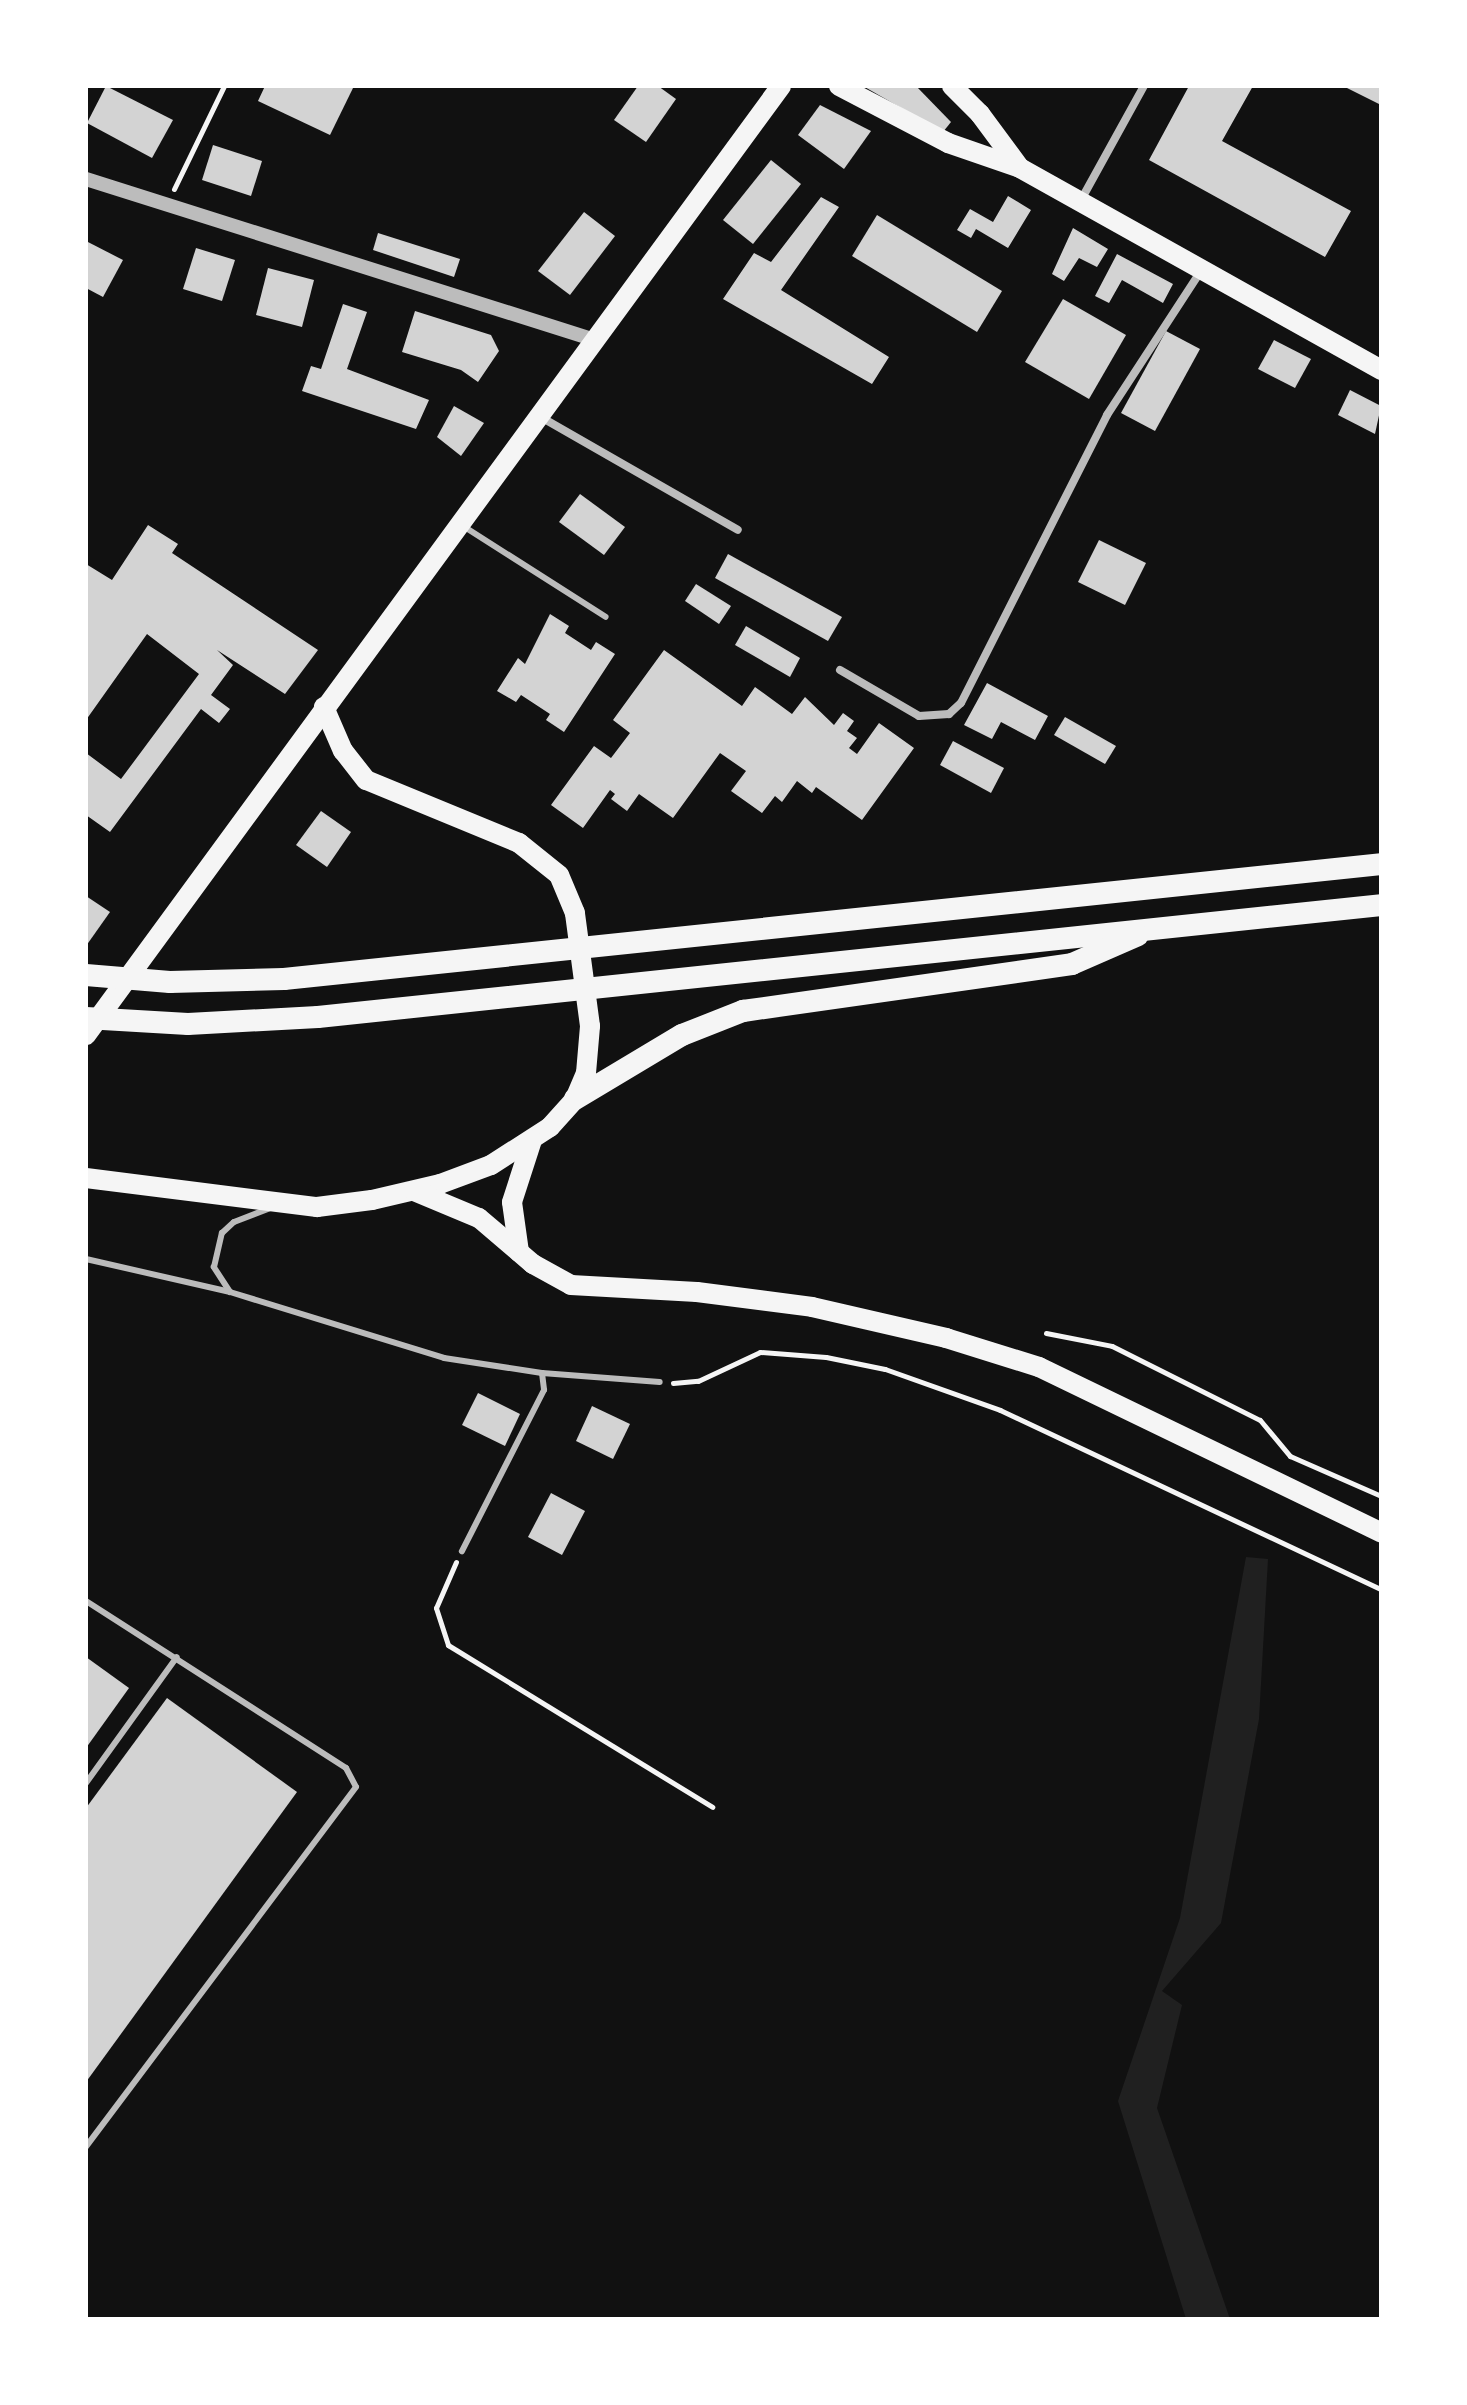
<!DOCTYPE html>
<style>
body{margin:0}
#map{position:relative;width:1467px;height:2405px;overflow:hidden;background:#111;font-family:Poppins,sans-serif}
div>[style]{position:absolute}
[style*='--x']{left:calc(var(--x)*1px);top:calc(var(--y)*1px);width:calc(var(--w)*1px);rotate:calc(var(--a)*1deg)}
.green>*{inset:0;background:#202020}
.building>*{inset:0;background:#d3d3d3}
.path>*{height:5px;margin:-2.5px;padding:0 2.5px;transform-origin:2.5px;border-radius:2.5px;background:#f5f5f5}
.service>*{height:6px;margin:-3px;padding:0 3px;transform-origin:3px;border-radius:3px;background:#bcbcbc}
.minor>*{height:8px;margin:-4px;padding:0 4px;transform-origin:4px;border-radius:4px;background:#bcbcbc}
.tertiary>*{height:14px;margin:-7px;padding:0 7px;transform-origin:7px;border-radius:7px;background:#bcbcbc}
.primary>*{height:20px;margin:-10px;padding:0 10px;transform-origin:10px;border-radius:10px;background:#f5f5f5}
.trunk>*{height:22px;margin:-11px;padding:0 11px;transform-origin:11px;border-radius:11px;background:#f5f5f5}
span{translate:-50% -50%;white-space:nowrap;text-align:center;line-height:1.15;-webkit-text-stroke:8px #fff;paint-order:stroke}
.frame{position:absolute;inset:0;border:88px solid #fff;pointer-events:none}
</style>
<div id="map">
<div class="green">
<div style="clip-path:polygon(1246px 1557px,1268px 1559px,1259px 1719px,1221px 1923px,1162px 1991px,1182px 2005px,1157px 2108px,1230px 2319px,1186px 2319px,1118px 2101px,1180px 1918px)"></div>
</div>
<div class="building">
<div style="clip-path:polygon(106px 86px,173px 120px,152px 158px,87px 123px)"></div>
<div style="clip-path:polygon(265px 86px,354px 86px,330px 135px,258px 101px)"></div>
<div style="clip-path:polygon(638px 86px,658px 86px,676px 99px,646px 142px,614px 120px)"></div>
<div style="clip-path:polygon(863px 86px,916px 86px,951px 122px,943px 132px)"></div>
<div style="clip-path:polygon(1189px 86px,1253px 86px,1222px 141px,1351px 211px,1325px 257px,1149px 160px)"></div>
<div style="clip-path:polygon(1343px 86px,1381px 86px,1381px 105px)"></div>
<div style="clip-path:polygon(820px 105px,871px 131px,844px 169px,798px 135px)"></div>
<div style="clip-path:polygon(213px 145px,262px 161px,251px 196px,202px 180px)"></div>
<div style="clip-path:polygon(771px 160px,801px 184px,753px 244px,723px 220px)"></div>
<div style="clip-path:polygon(1008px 196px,1031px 210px,1008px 248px,976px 229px,971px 238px,957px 230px,970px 209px,993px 222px)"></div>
<div style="clip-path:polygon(821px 197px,839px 207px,781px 290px,889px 357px,872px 384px,723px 299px,754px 253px,771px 262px)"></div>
<div style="clip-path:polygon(584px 212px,615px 236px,570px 295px,538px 271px)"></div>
<div style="clip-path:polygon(877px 215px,1002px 291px,977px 332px,852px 256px)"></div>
<div style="clip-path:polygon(1073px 228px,1108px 249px,1097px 267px,1079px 258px,1064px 281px,1052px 274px)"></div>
<div style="clip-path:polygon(378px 233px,460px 259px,454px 277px,373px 250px)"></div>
<div style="clip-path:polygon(86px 241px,123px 260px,103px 297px,86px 288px)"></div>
<div style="clip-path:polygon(196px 248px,235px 260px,222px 301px,183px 289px)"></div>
<div style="clip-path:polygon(1117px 254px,1173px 284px,1163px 303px,1122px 280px,1109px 303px,1095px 296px)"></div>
<div style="clip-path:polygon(268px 268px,314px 280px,302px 327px,256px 315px)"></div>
<div style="clip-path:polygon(1063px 299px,1126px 335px,1089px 399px,1025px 362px)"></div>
<div style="clip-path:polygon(343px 304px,367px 312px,347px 369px,429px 400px,416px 429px,302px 391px,311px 366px,321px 369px)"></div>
<div style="clip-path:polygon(415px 311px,491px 335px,499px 351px,478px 382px,461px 370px,402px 352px)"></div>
<div style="clip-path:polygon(1166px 331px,1200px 349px,1155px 431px,1121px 413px)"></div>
<div style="clip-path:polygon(1274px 340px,1311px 359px,1295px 388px,1258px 369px)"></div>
<div style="clip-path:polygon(1350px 390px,1381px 406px,1375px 434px,1338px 415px)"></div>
<div style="clip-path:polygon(454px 406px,484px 423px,461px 456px,437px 437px)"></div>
<div style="clip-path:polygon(580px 494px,625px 527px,604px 555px,559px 522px)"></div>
<div style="clip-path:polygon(148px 525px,178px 544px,172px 553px,318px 650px,285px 694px,217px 650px,233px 665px,211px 695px,230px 709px,219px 723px,201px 709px,110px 832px,86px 815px,86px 753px,121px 779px,199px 674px,147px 634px,86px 720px,86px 564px,112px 580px)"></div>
<div style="clip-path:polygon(1099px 540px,1146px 563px,1125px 605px,1078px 582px)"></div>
<div style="clip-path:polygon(728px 554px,842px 617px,828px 641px,715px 578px)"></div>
<div style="clip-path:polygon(696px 584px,731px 606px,719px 624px,685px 601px)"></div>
<div style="clip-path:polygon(550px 614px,569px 626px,565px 633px,591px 650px,596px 642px,615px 654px,564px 732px,546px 720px,550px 714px,521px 695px,516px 702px,497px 691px,518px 658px,525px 664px)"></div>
<div style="clip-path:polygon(746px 626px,800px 658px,790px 677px,735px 645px)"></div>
<div style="clip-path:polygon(664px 650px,742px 706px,755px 687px,792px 714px,805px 697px,834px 725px,843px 713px,854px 721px,847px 731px,857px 738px,849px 748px,857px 754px,879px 723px,914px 748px,862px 820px,816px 787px,812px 793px,797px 781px,782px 802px,775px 796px,762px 813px,731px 791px,746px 771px,720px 753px,673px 818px,639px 794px,627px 811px,611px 799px,615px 794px,610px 790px,583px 828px,551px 805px,594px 746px,611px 758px,630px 733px,613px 720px)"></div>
<div style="clip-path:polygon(987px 683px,1048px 716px,1035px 740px,1001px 722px,992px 739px,964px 725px)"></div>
<div style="clip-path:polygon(1065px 717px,1116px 746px,1105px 764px,1054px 735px)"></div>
<div style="clip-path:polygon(953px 741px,1004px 768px,991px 793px,940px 765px)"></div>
<div style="clip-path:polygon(321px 811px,351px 832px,327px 867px,296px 845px)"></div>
<div style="clip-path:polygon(86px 896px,110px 912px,86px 946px)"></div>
<div style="clip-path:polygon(478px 1393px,520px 1414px,505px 1446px,462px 1425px)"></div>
<div style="clip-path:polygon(592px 1406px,630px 1424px,613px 1459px,576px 1441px)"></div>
<div style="clip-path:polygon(551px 1493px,585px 1511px,562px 1555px,528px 1537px)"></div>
<div style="clip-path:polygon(86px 1657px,129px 1688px,86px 1748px)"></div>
<div style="clip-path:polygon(167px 1698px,297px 1792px,86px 2082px,86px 1808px)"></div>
</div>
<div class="path">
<div style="--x:174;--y:189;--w:114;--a:-64.1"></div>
<div style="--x:1046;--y:1333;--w:67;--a:11.1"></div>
<div style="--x:1112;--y:1346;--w:165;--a:26.6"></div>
<div style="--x:1260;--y:1420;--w:47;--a:50.2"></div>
<div style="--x:1290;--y:1456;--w:99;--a:23.7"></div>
<div style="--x:673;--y:1383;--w:25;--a:-5"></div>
<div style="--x:698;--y:1381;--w:68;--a:-25.1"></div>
<div style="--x:760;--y:1352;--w:66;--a:4.3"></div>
<div style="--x:826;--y:1357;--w:60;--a:11.5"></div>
<div style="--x:885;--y:1369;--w:122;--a:19.6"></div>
<div style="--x:1000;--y:1410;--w:421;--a:25.2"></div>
<div style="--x:456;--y:1562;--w:50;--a:113.5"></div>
<div style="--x:436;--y:1608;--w:39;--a:72"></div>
<div style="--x:448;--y:1645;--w:310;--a:31.5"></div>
</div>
<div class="service">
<div style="--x:463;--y:526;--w:169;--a:32.5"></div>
<div style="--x:86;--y:1259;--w:148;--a:12.9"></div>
<div style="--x:230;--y:1292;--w:224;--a:17.1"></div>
<div style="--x:444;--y:1358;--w:99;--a:8.7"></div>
<div style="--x:542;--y:1373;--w:17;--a:83"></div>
<div style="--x:544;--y:1390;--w:181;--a:117"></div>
<div style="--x:230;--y:1292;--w:30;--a:-123"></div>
<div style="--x:214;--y:1267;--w:35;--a:-77"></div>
<div style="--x:222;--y:1233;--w:16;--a:-43"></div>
<div style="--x:234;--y:1222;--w:39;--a:-21"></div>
<div style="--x:542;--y:1373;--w:118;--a:4.4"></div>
<div style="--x:86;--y:1601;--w:309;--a:32.7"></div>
<div style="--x:346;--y:1768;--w:21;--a:62"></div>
<div style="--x:356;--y:1787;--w:450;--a:126.9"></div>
<div style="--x:86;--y:1783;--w:155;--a:-54.2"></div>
</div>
<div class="minor">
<div style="--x:1081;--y:200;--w:130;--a:-61.1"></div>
<div style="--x:539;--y:416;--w:229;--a:29.8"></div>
<div style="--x:840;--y:670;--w:91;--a:30.2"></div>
<div style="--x:919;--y:716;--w:30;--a:-4"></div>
<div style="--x:949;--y:714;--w:16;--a:-43"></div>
<div style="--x:961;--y:703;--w:323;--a:-63.1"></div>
<div style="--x:1107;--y:415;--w:172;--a:-56.9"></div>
</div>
<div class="tertiary">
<div style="--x:86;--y:179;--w:531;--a:17.55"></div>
</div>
<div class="primary">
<div style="--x:839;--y:86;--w:123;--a:27.6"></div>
<div style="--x:948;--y:143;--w:76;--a:19.1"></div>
<div style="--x:1020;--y:168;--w:414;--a:29.2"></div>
<div style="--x:952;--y:86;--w:40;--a:45"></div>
<div style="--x:980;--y:114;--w:67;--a:53.5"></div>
<div style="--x:86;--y:1035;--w:1176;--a:-53.78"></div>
<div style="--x:86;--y:1178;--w:233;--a:7.2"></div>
<div style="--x:317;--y:1207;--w:55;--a:-7.3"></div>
<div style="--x:372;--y:1200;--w:70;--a:-13.2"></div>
<div style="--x:440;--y:1184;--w:54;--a:-20.4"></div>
<div style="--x:491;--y:1165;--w:70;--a:-32.8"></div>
<div style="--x:550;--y:1127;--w:38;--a:-48"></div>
<div style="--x:575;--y:1099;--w:28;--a:-67"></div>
<div style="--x:586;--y:1073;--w:47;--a:-85.1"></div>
<div style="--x:590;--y:1026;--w:114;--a:-97.6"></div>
<div style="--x:575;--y:913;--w:41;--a:-112.8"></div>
<div style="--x:559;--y:875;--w:51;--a:-141.3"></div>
<div style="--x:519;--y:843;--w:165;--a:-157.6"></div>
<div style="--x:366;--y:780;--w:37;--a:-128"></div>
<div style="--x:343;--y:751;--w:48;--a:-113.4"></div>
<div style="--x:414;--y:1191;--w:70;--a:22.6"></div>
<div style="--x:479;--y:1218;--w:71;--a:40.4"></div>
<div style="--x:533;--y:1264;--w:43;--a:28.9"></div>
<div style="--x:571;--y:1285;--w:126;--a:3.2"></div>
<div style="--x:697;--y:1292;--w:116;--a:7.4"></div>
<div style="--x:812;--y:1307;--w:138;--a:13"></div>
<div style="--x:946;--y:1338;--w:97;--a:17.3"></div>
<div style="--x:1039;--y:1367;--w:380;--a:25.8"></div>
<div style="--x:519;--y:1252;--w:50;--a:-98"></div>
<div style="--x:512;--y:1202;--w:65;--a:-72.1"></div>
</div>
<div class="trunk">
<div style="--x:86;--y:975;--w:84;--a:4.8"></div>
<div style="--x:170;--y:982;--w:114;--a:-1.5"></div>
<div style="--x:284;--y:979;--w:1103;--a:-5.98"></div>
<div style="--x:86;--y:1018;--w:102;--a:3.4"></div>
<div style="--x:188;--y:1024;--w:130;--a:-3.1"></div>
<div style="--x:318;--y:1017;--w:1069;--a:-6.01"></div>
<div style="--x:575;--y:1099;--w:125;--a:-30.9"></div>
<div style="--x:682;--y:1035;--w:66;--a:-21.5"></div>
<div style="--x:743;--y:1011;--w:332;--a:-8.1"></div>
<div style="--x:1072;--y:964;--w:72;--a:-23.7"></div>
</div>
<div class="frame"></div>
</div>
